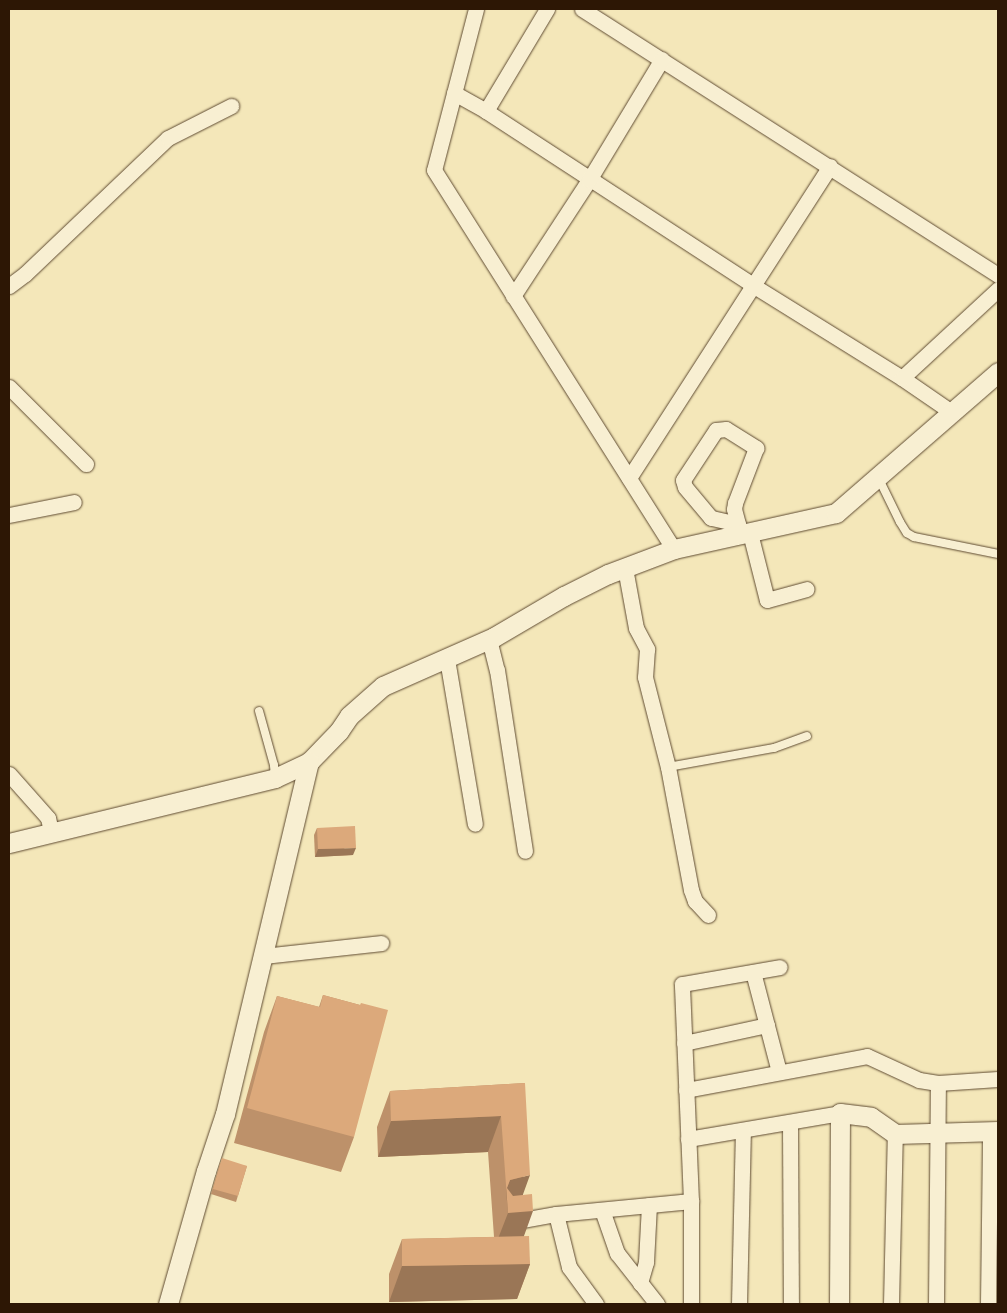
<!DOCTYPE html>
<style>
body{margin:0}
#map{position:relative;width:1007px;height:1313px;overflow:hidden;background:#f4e7b9;font-family:"IM FELL Double Pica",serif}
div>[style]{position:absolute}
[style*='--x']{left:calc(var(--x)*1px);top:calc(var(--y)*1px);width:calc(var(--w)*1px);rotate:calc(var(--a)*1deg)}
.roads{filter:drop-shadow(0 0 1px #5f4b32) drop-shadow(0 0 1px #5f4b32)}
.service>*{height:8px;margin:-4px;padding:0 4px;transform-origin:4px;border-radius:4px;background:#f8efd2}
.minor>*{height:15px;margin:-7.5px;padding:0 7.5px;transform-origin:7.5px;border-radius:7.5px;background:#f8efd2}
.tertiary>*{height:19px;margin:-9.5px;padding:0 9.5px;transform-origin:9.5px;border-radius:9.5px;background:#f8efd2}
.wall>*{inset:0;background:#bd916a}
.shaded-wall>*{inset:0;background:#9a7656}
.building>*{inset:0;background:#dca97b}
span{translate:-50% -50%;white-space:nowrap;text-align:center;line-height:1.15;-webkit-text-stroke:5px #f8efd2;paint-order:stroke}
.frame{position:absolute;inset:0;border:10px solid #2d1705;pointer-events:none}
</style>
<div id="map">
<div class="roads">
<div class="service">
<div style="--x:878;--y:477;--w:50;--a:63.9"></div>
<div style="--x:900;--y:522;--w:13;--a:58"></div>
<div style="--x:907;--y:533;--w:8;--a:30"></div>
<div style="--x:914;--y:537;--w:86;--a:11.4"></div>
<div style="--x:259;--y:711;--w:56;--a:74.5"></div>
<div style="--x:274;--y:765;--w:13;--a:86"></div>
<div style="--x:668;--y:767;--w:108;--a:-10.2"></div>
<div style="--x:774;--y:748;--w:35;--a:-20"></div>
</div>
<div class="minor">
<div style="--x:476;--y:9;--w:166;--a:104.6"></div>
<div style="--x:434;--y:170;--w:449;--a:57.7"></div>
<div style="--x:547;--y:9;--w:119;--a:120.9"></div>
<div style="--x:486;--y:111;--w:320;--a:33.1"></div>
<div style="--x:754;--y:286;--w:174;--a:31.9"></div>
<div style="--x:902;--y:378;--w:62;--a:34.5"></div>
<div style="--x:582;--y:9;--w:494;--a:32.6"></div>
<div style="--x:454;--y:93;--w:37;--a:29"></div>
<div style="--x:9;--y:286;--w:20;--a:-37"></div>
<div style="--x:25;--y:274;--w:197;--a:-43.6"></div>
<div style="--x:168;--y:138;--w:71;--a:-26.9"></div>
<div style="--x:513;--y:296;--w:139;--a:-56.8"></div>
<div style="--x:589;--y:180;--w:141;--a:-58.9"></div>
<div style="--x:902;--y:378;--w:131;--a:-42.8"></div>
<div style="--x:9;--y:387;--w:109;--a:45"></div>
<div style="--x:629;--y:478;--w:371;--a:-57.2"></div>
<div style="--x:9;--y:515;--w:66;--a:-11.3"></div>
<div style="--x:738;--y:524;--w:28;--a:-167"></div>
<div style="--x:711;--y:518;--w:40;--a:-130"></div>
<div style="--x:685;--y:487;--w:7;--a:-106"></div>
<div style="--x:683;--y:480;--w:60;--a:-56.6"></div>
<div style="--x:716;--y:430;--w:10;--a:-6"></div>
<div style="--x:726;--y:429;--w:36;--a:32"></div>
<div style="--x:756;--y:448;--w:59;--a:110.9"></div>
<div style="--x:735;--y:503;--w:6;--a:99"></div>
<div style="--x:734;--y:509;--w:27;--a:75"></div>
<div style="--x:750;--y:533;--w:69;--a:75.8"></div>
<div style="--x:767;--y:600;--w:41;--a:-15.4"></div>
<div style="--x:625;--y:568;--w:61;--a:79.6"></div>
<div style="--x:636;--y:628;--w:24;--a:62"></div>
<div style="--x:647;--y:649;--w:28;--a:94"></div>
<div style="--x:645;--y:677;--w:93;--a:75.7"></div>
<div style="--x:668;--y:767;--w:125;--a:79.4"></div>
<div style="--x:691;--y:890;--w:12;--a:70"></div>
<div style="--x:695;--y:901;--w:19;--a:47"></div>
<div style="--x:489;--y:639;--w:32;--a:76"></div>
<div style="--x:497;--y:670;--w:183;--a:81.2"></div>
<div style="--x:447;--y:659;--w:167;--a:80.4"></div>
<div style="--x:9;--y:774;--w:59;--a:48.4"></div>
<div style="--x:48;--y:818;--w:13;--a:77"></div>
<div style="--x:264;--y:956;--w:118;--a:-6.3"></div>
<div style="--x:753;--y:972;--w:103;--a:75.4"></div>
<div style="--x:684;--y:1043;--w:85;--a:-12.2"></div>
<div style="--x:686;--y:1090;--w:184;--a:-10.6"></div>
<div style="--x:867;--y:1056;--w:57;--a:24.8"></div>
<div style="--x:919;--y:1080;--w:19;--a:9"></div>
<div style="--x:938;--y:1083;--w:60;--a:-3.8"></div>
<div style="--x:790;--y:1123;--w:181;--a:89.7"></div>
<div style="--x:688;--y:1139;--w:154;--a:-9.7"></div>
<div style="--x:602;--y:1210;--w:46;--a:70.8"></div>
<div style="--x:617;--y:1253;--w:65;--a:51.9"></div>
<div style="--x:556;--y:1214;--w:55;--a:76.2"></div>
<div style="--x:569;--y:1267;--w:46;--a:53.9"></div>
<div style="--x:511;--y:1222;--w:46;--a:-10.1"></div>
<div style="--x:556;--y:1214;--w:136;--a:-5.5"></div>
<div style="--x:640;--y:1283;--w:22;--a:-74"></div>
<div style="--x:646;--y:1262;--w:57;--a:-87"></div>
<div style="--x:691;--y:1304;--w:103;--a:-90"></div>
<div style="--x:691;--y:1201;--w:217;--a:-92.4"></div>
<div style="--x:682;--y:984;--w:99;--a:-9.8"></div>
<div style="--x:739;--y:1304;--w:173;--a:-88.7"></div>
<div style="--x:891;--y:1304;--w:170;--a:-88.7"></div>
<div style="--x:936;--y:1304;--w:221;--a:-89.5"></div>
<div style="--x:988;--y:1304;--w:173;--a:-89.3"></div>
</div>
<div class="tertiary">
<div style="--x:9;--y:843;--w:274;--a:-13.7"></div>
<div style="--x:275;--y:778;--w:38;--a:-25"></div>
<div style="--x:309;--y:762;--w:43;--a:-45.9"></div>
<div style="--x:339;--y:731;--w:18;--a:-56"></div>
<div style="--x:349;--y:716;--w:45;--a:-41.4"></div>
<div style="--x:383;--y:686;--w:121;--a:-23.8"></div>
<div style="--x:494;--y:637;--w:81;--a:-30.4"></div>
<div style="--x:564;--y:596;--w:49;--a:-26.6"></div>
<div style="--x:608;--y:574;--w:71;--a:-20.7"></div>
<div style="--x:674;--y:549;--w:166;--a:-12.5"></div>
<div style="--x:836;--y:513;--w:215;--a:-41"></div>
<div style="--x:168;--y:1304;--w:138;--a:-74.1"></div>
<div style="--x:206;--y:1171;--w:60;--a:-71.6"></div>
<div style="--x:225;--y:1114;--w:362;--a:-76.6"></div>
<div style="--x:839;--y:1304;--w:191;--a:-89.7"></div>
<div style="--x:840;--y:1113;--w:31;--a:7"></div>
<div style="--x:871;--y:1117;--w:29;--a:35"></div>
<div style="--x:895;--y:1134;--w:103;--a:-1.7"></div>
</div>
</div>
<div class="wall">
<div style="clip-path:polygon(317px 828px,353px 855px,315px 857px,314px 835px)"></div>
<div style="clip-path:polygon(323px 995px,360px 1005px,354px 1137px,341px 1172px,234px 1143px,264px 1032px,277px 996px,319px 1007px)"></div>
<div style="clip-path:polygon(525px 1083px,523px 1195px,524px 1236px,530px 1264px,517px 1299px,389px 1302px,389px 1274px,402px 1239px,494px 1237px,488px 1152px,378px 1157px,377px 1127px,390px 1091px)"></div>
<div style="clip-path:polygon(220px 1163px,247px 1166px,236px 1202px,211px 1194px)"></div>
</div>
<div class="shaded-wall">
<div style="clip-path:polygon(356px 848px,353px 855px,315px 857px,318px 849px)"></div>
<div style="clip-path:polygon(501px 1116px,488px 1152px,378px 1157px,391px 1121px)"></div>
<div style="clip-path:polygon(530px 1175px,517px 1211px,533px 1211px,520px 1247px,494px 1249px,508px 1213px,506px 1190px,510px 1180px)"></div>
<div style="clip-path:polygon(530px 1264px,517px 1299px,389px 1302px,402px 1266px)"></div>
</div>
<div class="building">
<div style="clip-path:polygon(355px 826px,356px 848px,318px 849px,317px 828px)"></div>
<div style="clip-path:polygon(323px 995px,360px 1005px,361px 1003px,388px 1010px,354px 1137px,247px 1108px,277px 996px,320px 1007px)"></div>
<div style="clip-path:polygon(525px 1083px,530px 1175px,510px 1180px,507px 1188px,513px 1196px,532px 1194px,533px 1211px,508px 1213px,501px 1116px,391px 1121px,390px 1091px)"></div>
<div style="clip-path:polygon(222px 1158px,247px 1166px,238px 1196px,213px 1189px)"></div>
<div style="clip-path:polygon(529px 1236px,530px 1264px,402px 1266px,402px 1239px)"></div>
</div>
<div class="frame"></div>
</div>
